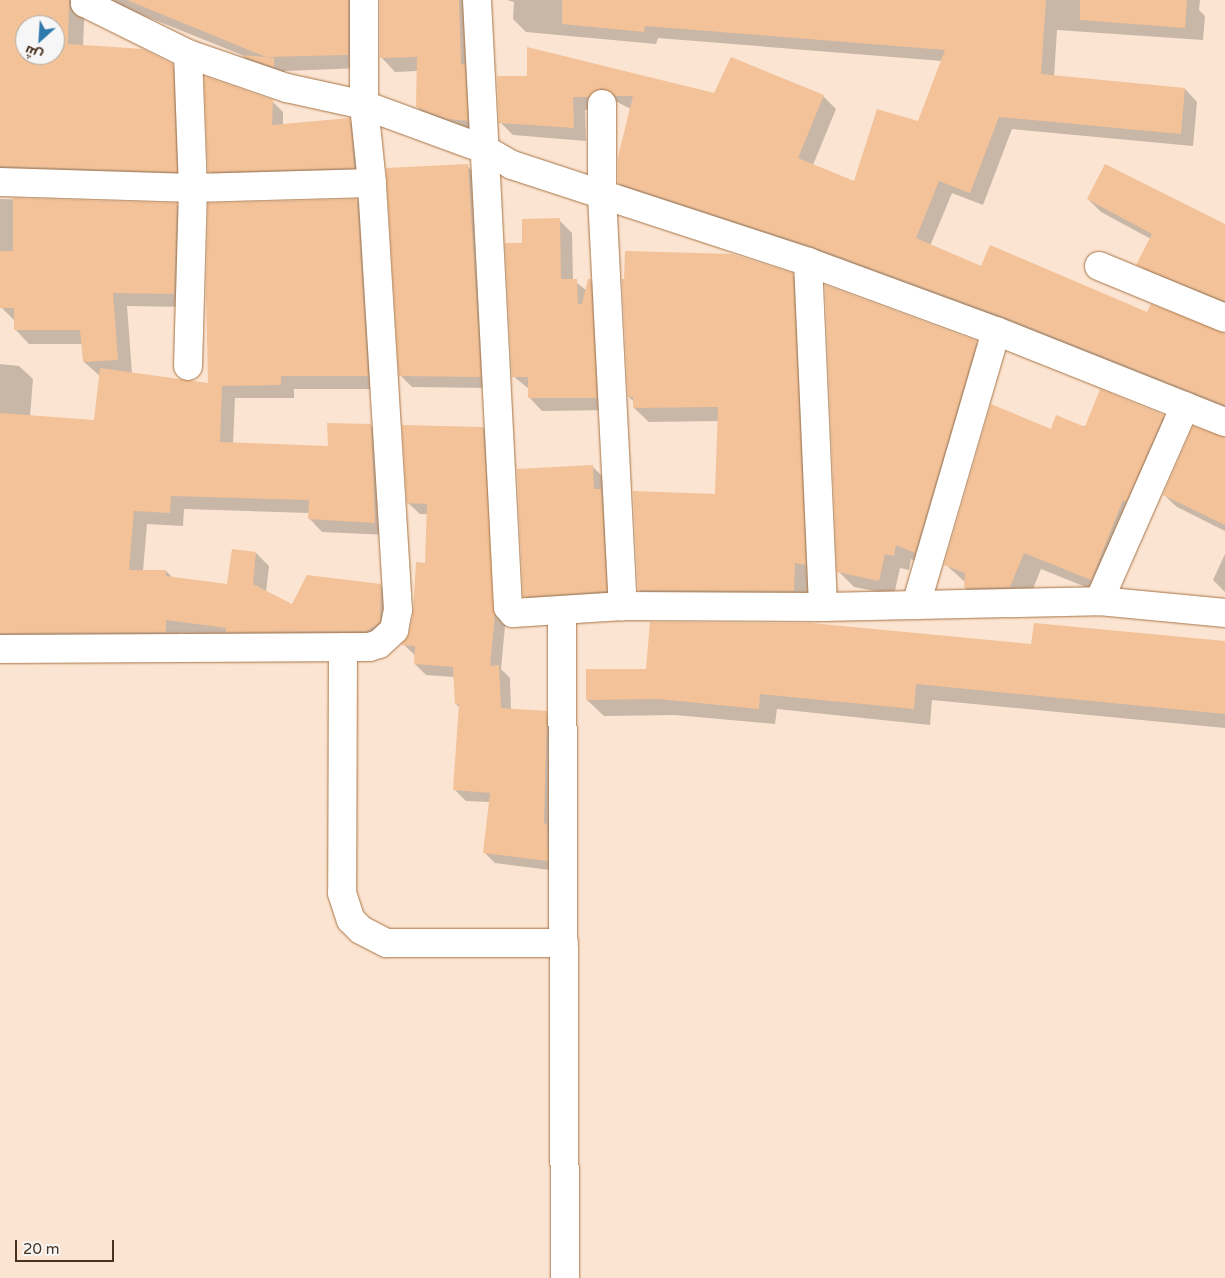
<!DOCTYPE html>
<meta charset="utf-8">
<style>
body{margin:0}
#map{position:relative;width:1225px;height:1278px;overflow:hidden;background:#fbe4d1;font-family:"Varela Round",Cairo,sans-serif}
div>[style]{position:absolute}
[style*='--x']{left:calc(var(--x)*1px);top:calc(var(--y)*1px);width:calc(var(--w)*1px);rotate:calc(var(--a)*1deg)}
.shadow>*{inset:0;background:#0003}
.building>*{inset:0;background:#f3c298}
.roads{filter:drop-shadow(0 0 1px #a77344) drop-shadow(0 0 1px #a77344)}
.minor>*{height:28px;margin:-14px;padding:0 14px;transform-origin:14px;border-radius:14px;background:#fff}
span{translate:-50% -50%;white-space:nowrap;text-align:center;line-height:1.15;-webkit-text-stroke:4px #f6f6f6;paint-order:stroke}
.north{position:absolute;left:15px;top:15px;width:50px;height:50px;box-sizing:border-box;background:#f6f6f6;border:1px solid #b0a7a0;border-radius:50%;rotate:206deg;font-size:14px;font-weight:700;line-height:20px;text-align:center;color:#48311e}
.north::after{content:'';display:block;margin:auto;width:18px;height:22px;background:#2e7aad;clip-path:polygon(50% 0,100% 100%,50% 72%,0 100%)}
.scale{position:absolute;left:15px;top:1240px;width:99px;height:22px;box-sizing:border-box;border:2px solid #48311e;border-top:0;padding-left:6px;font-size:15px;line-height:18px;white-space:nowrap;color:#48311e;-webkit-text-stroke:4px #f6f6f6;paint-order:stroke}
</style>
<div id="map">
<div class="shadow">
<div style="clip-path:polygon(evenodd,0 0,85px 0,83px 46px,172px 65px,187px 80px,191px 186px,1px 188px,0 199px,176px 204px,191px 219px,188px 307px,127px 306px,132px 373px,210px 384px,357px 200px,370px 214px,381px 389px,294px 389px,294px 398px,235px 398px,233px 444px,329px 447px,370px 425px,384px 439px,388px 535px,322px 532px,309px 518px,309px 513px,184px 509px,183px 526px,147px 524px,143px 571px,166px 571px,174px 579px,228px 586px,256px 553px,269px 566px,266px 592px,293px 606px,380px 585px,394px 598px,393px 636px,236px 640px,179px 633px,179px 645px,0 652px,0 364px,19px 366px,33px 379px,30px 417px,95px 422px,100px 376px,84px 362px,82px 344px,29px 344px,15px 329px,15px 321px,1px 307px,0 301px,0 0,25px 25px,55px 25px,55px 55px,25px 55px,25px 25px)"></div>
<div style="clip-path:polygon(105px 0,373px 0,362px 68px,285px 71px,287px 80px,256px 69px,242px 55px)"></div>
<div style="clip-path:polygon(381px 0,472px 0,481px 134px,432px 121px,417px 107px,418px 71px,395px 72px,381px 57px)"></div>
<div style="clip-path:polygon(507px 0,1200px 0,1199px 10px,1205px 16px,1203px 40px,1057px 30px,1054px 77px,1185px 89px,1197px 102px,1193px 146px,1012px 129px,983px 205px,952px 193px,930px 246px,982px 268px,1225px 334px,1225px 412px,632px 196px,619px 183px,631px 109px,615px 101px,601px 109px,585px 110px,586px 141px,513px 135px,500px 122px,498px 78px,715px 95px,823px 96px,836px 109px,813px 165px,855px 182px,918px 123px,942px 61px,658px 38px,656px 44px,526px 32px,513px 19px,514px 2px)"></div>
<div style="clip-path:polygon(272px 101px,283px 112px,283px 126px,349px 120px,360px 131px,364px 178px,220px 182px,209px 171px)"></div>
<div style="clip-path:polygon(467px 166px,479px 177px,492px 388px,412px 387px,401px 376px)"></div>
<div style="clip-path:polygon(1088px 199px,1225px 226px,1225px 309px,1151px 277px,1138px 264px,1151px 239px,1101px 212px)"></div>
<div style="clip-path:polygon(559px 220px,572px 233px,573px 280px,586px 290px,590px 280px,603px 293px,609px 410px,542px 411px,530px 398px,529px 389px,513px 376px,523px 244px)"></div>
<div style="clip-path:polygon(792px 275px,807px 289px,808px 605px,654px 604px,639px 590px,716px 495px,719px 421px,649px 422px,634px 408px,634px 402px,629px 397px)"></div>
<div style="clip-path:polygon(976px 342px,991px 357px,930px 567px,911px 559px,909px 570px,900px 568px,894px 595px,854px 587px,838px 571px)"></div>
<div style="clip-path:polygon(1163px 416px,1180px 432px,1108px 596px,1041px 569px,1027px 604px,982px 605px,965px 588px,966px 583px,945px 564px,1052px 430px)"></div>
<div style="clip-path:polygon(483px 428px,494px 440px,505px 626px,501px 669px,510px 678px,511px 710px,546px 713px,557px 724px,558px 871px,495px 863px,484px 852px,490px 802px,466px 801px,455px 790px,460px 708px,456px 704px,454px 677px,426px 675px,415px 664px,416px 656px,403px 644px,410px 634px,426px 564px,428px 514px,420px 514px,408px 503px)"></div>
<div style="clip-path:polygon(1225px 437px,1225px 531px,1177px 507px,1164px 495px,1220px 438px)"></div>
<div style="clip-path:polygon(592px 466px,605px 479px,619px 604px,537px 609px,524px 596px)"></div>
<div style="clip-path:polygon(1225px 554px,1225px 592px,1213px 580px)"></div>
<div style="clip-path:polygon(1225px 642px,1225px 728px,932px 700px,930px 725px,777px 709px,775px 724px,675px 715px,604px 716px,587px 700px,647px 670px)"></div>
</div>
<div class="building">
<div style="clip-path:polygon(evenodd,0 0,69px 0,68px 44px,143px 49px,173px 64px,177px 172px,0 166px,0 0,25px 25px,55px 25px,55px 55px,25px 55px,25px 25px)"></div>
<div style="clip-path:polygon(127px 0,348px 0,348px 55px,266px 57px,274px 58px,274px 67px,240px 55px,266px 57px)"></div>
<div style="clip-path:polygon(380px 0,459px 0,461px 64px,465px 65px,468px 121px,448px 119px,416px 107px,417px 57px,380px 58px)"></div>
<div style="clip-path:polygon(562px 0,1046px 0,1041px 74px,1185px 88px,1181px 134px,999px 117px,970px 193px,939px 181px,916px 238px,981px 266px,990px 245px,1147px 312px,1151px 304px,1225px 333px,1225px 405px,1002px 316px,808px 245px,618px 183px,618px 157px,633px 96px,616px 96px,602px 88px,588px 97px,573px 97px,574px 128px,499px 123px,497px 76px,527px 76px,527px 47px,714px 93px,731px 57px,824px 95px,798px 158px,854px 181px,877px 109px,918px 121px,945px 50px,645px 26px,644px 32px,562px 24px)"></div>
<div style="clip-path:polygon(1080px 0,1187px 0,1185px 28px,1080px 20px)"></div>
<div style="clip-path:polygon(204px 76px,273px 100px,272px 125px,350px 118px,354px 168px,208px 172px)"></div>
<div style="clip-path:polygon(468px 164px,481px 377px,399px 376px,386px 168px)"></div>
<div style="clip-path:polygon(1105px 164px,1225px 224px,1225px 301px,1136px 265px,1152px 234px,1087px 199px)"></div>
<div style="clip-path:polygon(13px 198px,177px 203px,174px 294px,113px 293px,118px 360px,83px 362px,80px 330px,14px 330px,14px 308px,0 308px,0 251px,13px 251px)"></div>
<div style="clip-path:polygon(357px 199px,368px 376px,281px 376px,281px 385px,222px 386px,220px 442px,328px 446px,327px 423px,371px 424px,375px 523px,308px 519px,309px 500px,171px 496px,170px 513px,134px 511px,129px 570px,166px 570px,166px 576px,227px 584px,232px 549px,256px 552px,253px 584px,292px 604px,307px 575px,381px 584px,380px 622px,367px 631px,226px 632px,226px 628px,166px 620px,166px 632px,0 633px,0 413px,94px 420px,100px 368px,208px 383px,206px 294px,208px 203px)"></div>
<div style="clip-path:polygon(560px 218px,561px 279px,577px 279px,578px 304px,582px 304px,588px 279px,591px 279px,597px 398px,528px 398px,528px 377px,512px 377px,505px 243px,522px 243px,522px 219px)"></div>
<div style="clip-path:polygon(625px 251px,732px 254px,793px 273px,806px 565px,795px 563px,794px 591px,638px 590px,633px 491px,715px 494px,718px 407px,633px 408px,633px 397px,628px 397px,622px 279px,624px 279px)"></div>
<div style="clip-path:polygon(825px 285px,977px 341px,915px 553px,896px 545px,894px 556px,885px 554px,879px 581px,837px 572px)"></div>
<div style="clip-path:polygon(1100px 389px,1164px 415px,1126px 502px,1123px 500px,1091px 580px,1024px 553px,1010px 587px,964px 588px,965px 573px,944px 565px,991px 404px,1051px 429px,1056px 415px,1085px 427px)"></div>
<div style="clip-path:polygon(402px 425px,483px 427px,495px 614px,490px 666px,499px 665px,501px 708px,547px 711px,544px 823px,547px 824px,548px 861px,483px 853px,490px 793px,453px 790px,459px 704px,455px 704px,453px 667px,414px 664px,415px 646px,401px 645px,409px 634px,413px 613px,416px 562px,425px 563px,427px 504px,407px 503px)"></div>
<div style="clip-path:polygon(1193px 426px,1225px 437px,1225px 525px,1163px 495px)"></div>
<div style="clip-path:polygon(593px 465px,594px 489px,601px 489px,607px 591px,523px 597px,517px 469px)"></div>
<div style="clip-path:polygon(650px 622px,811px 623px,1031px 644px,1034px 623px,1225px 641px,1225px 714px,916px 684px,914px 709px,760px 694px,759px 709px,658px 699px,586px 700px,586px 669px,646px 669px)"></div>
</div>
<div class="roads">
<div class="minor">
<div style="--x:85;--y:0;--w:3;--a:90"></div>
<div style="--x:85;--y:3;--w:115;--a:26.3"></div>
<div style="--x:188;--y:54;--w:105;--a:19"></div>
<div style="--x:287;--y:88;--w:79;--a:12.4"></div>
<div style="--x:364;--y:105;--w:130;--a:20.2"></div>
<div style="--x:486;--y:150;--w:30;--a:30"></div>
<div style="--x:512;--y:165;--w:311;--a:18.1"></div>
<div style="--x:808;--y:262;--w:200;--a:20.2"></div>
<div style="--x:996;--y:331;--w:246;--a:21.7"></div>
<div style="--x:477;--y:0;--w:608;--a:87.08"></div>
<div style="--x:508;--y:607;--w:8;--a:50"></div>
<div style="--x:513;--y:613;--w:110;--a:-3.6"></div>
<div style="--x:623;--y:606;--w:200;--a:0.3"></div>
<div style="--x:823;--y:607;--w:276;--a:-1.2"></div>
<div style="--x:1099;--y:601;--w:127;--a:5.4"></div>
<div style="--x:188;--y:54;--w:134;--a:87.9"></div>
<div style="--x:193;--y:188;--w:178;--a:91.6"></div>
<div style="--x:602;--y:104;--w:92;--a:90"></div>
<div style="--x:602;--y:196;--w:411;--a:87.1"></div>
<div style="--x:0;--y:182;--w:193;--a:1.8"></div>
<div style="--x:193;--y:188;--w:179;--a:-1.6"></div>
<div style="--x:808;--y:262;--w:345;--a:87.5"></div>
<div style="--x:1099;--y:266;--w:136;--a:22.4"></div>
<div style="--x:1099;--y:601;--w:213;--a:-66.2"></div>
<div style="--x:916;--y:605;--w:285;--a:-73.7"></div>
<div style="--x:562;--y:612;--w:666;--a:89.74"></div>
<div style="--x:343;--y:647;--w:246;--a:90.2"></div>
<div style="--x:342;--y:893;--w:28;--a:72"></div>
<div style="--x:351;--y:920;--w:14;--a:45"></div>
<div style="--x:361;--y:930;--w:29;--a:27"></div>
<div style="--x:387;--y:943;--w:177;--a:0"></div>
<div style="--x:0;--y:649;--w:369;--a:-0.3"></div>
<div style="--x:369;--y:647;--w:10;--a:-17"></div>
<div style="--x:379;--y:644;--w:21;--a:-43"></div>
<div style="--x:394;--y:630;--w:20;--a:-79"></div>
<div style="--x:398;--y:610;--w:428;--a:-93.5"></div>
<div style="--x:372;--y:183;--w:78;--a:-95.9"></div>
<div style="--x:364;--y:105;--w:105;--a:-90"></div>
</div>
</div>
<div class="north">ش</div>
<div class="scale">20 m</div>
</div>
